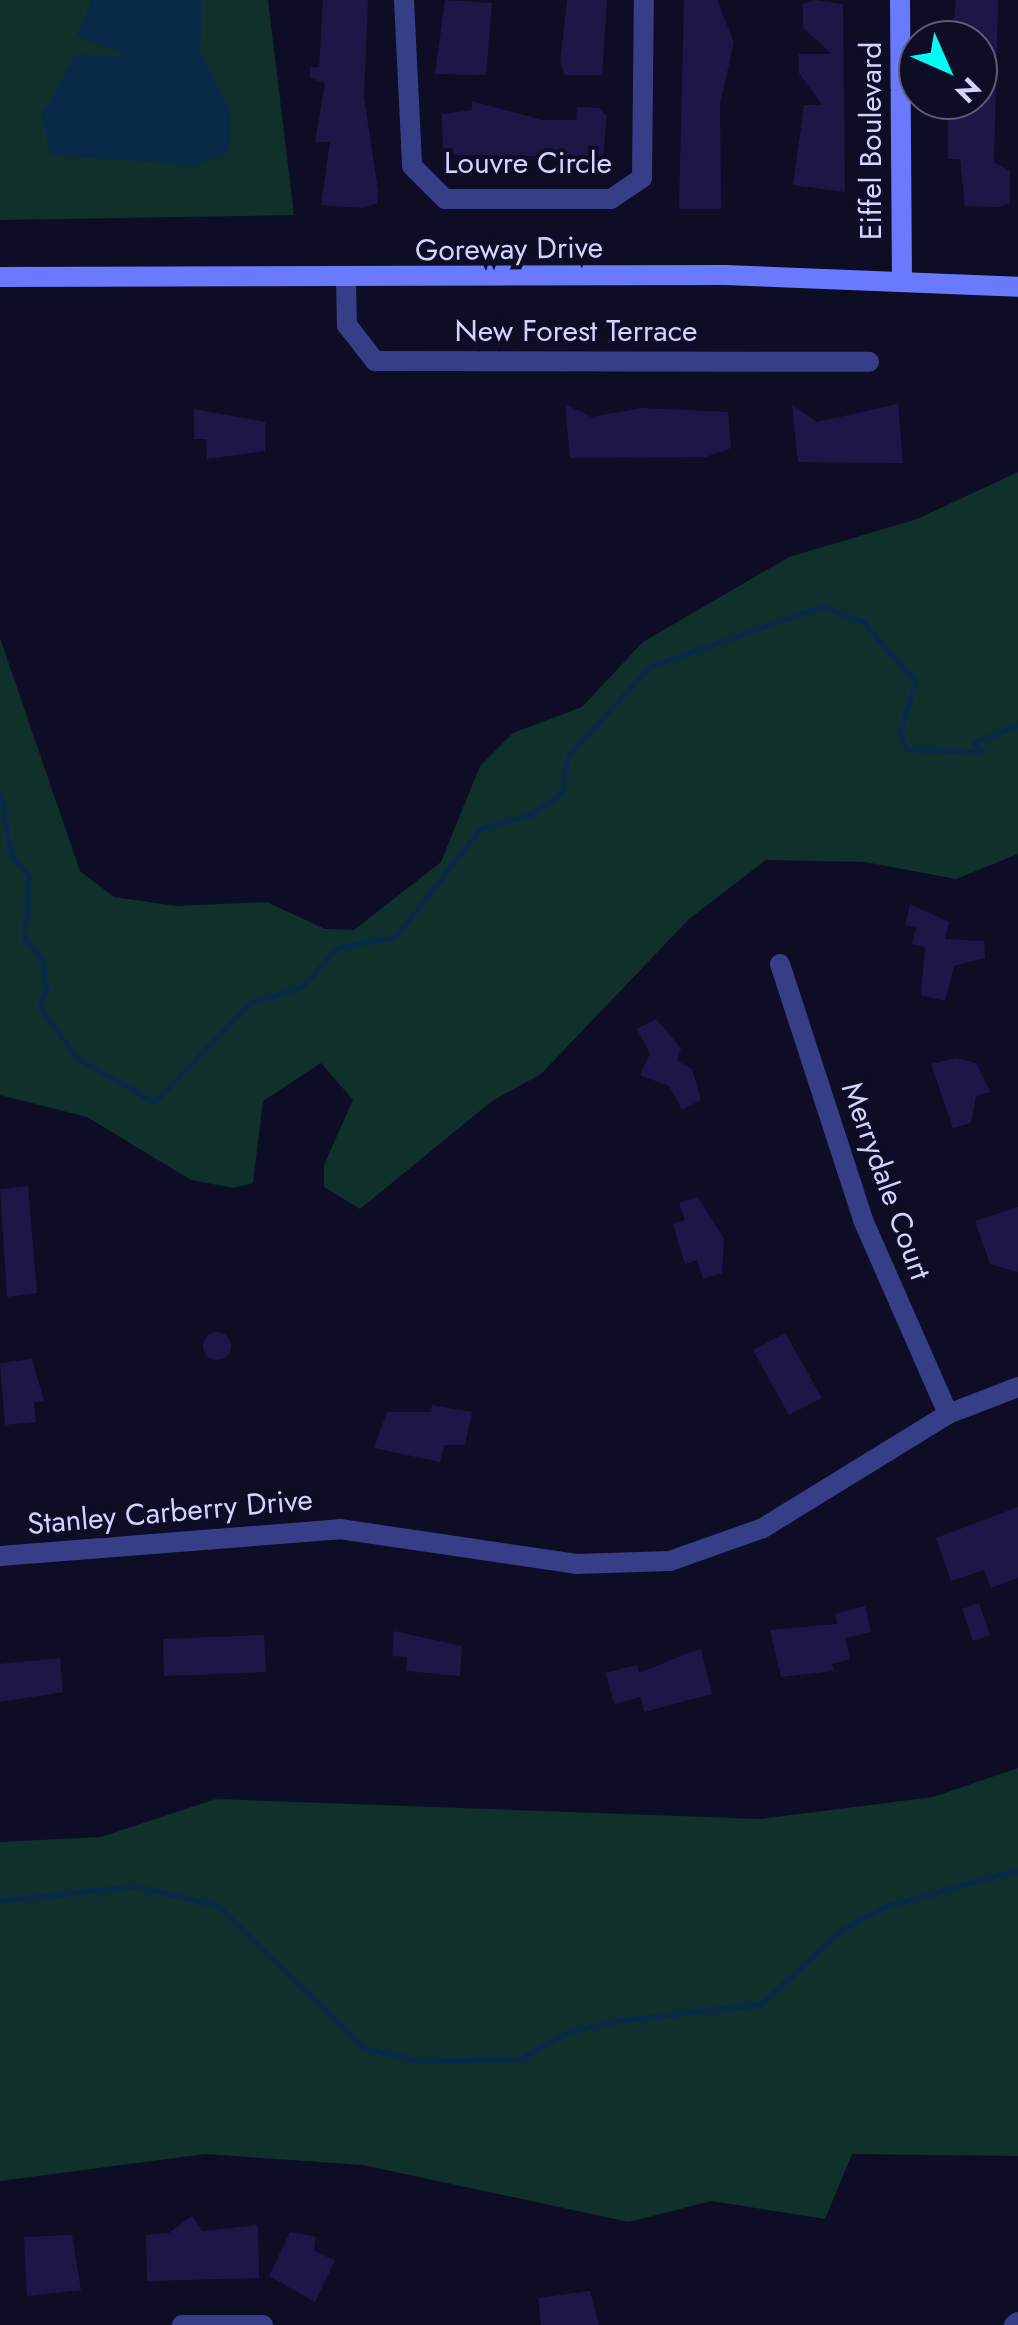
<!DOCTYPE html>
<style>
body{margin:0}
#map{position:relative;width:1018px;height:2325px;overflow:hidden;background:#0e0d26;font-family:Jost,sans-serif}
div>[style]{position:absolute}
[style*='--x']{left:calc(var(--x)*1px);top:calc(var(--y)*1px);width:calc(var(--w)*1px);rotate:calc(var(--a)*1deg)}
.green>*{inset:0;background:#10302b}
.water>*{inset:0;background:#092949}
.stream>*{height:5px;margin:-2.5px;padding:0 2.5px;transform-origin:2.5px;border-radius:2.5px;background:#092949}
.building>*{inset:0;background:#1b1848}
.round{border-radius:50%}
.street>*{height:20px;margin:-10px;padding:0 10px;transform-origin:10px;border-radius:10px;background:#363e87}
.secondary>*{height:20px;margin:-10px;padding:0 10px;transform-origin:10px;border-radius:10px;background:#697aff}
span{translate:-50% -50%;white-space:nowrap;text-align:center;line-height:1.15;-webkit-text-stroke:8px #0e0d26;paint-order:stroke}
.street-label{font-size:30px;color:#d2d3ff}
.north{position:absolute;left:898px;top:20px;width:100px;height:100px;box-sizing:border-box;background:#0e0d26;border:2px solid #5c5c7d;border-radius:50%;rotate:135deg;font-size:28px;font-weight:700;line-height:40px;text-align:center;color:#d2d3ff}
.north::after{content:'';display:block;margin:auto;width:35px;height:45px;background:#00fdf4;clip-path:polygon(50% 0,100% 100%,50% 72%,0 100%)}
</style>
<div id="map">
<div class="green">
<div style="clip-path:polygon(0 0,268px 0,294px 215px,0 220px)"></div>
<div style="clip-path:polygon(1018px 472px,1018px 854px,956px 879px,865px 862px,766px 860px,689px 919px,541px 1074px,492px 1101px,360px 1209px,324px 1187px,324px 1165px,353px 1100px,321px 1063px,263px 1101px,253px 1183px,234px 1188px,191px 1180px,87px 1117px,0 1095px,0 638px,80px 871px,114px 897px,176px 906px,267px 902px,325px 929px,354px 930px,441px 862px,480px 766px,513px 733px,582px 707px,643px 642px,789px 557px,917px 519px)"></div>
<div style="clip-path:polygon(1018px 1768px,1018px 2156px,852px 2154px,825px 2219px,711px 2201px,629px 2222px,363px 2165px,205px 2154px,0 2181px,0 1842px,101px 1837px,216px 1799px,761px 1819px,933px 1797px)"></div>
</div>
<div class="water">
<div style="clip-path:polygon(92px 0,203px 0,200px 52px,230px 110px,228px 153px,193px 165px,50px 155px,42px 115px,75px 55px,131px 57px,77px 35px)"></div>
</div>
<div class="stream">
<div style="--x:0;--y:793;--w:64;--a:80.1"></div>
<div style="--x:11;--y:856;--w:27;--a:48"></div>
<div style="--x:29;--y:876;--w:63;--a:94.5"></div>
<div style="--x:24;--y:939;--w:25;--a:47"></div>
<div style="--x:41;--y:957;--w:32;--a:79"></div>
<div style="--x:47;--y:988;--w:20;--a:114"></div>
<div style="--x:39;--y:1006;--w:64;--a:53.8"></div>
<div style="--x:77;--y:1058;--w:89;--a:29.7"></div>
<div style="--x:154;--y:1102;--w:138;--a:-45.9"></div>
<div style="--x:250;--y:1003;--w:56;--a:-17.8"></div>
<div style="--x:303;--y:986;--w:50;--a:-49"></div>
<div style="--x:336;--y:948;--w:60;--a:-10.6"></div>
<div style="--x:395;--y:937;--w:137;--a:-51.8"></div>
<div style="--x:480;--y:829;--w:53;--a:-16.4"></div>
<div style="--x:531;--y:814;--w:38;--a:-35"></div>
<div style="--x:562;--y:792;--w:36;--a:-81"></div>
<div style="--x:568;--y:756;--w:120;--a:-47.7"></div>
<div style="--x:649;--y:667;--w:183;--a:-19.4"></div>
<div style="--x:822;--y:606;--w:44;--a:21.3"></div>
<div style="--x:863;--y:622;--w:79;--a:48.6"></div>
<div style="--x:915;--y:681;--w:55;--a:105.8"></div>
<div style="--x:900;--y:734;--w:16;--a:68"></div>
<div style="--x:906;--y:749;--w:77;--a:2.2"></div>
<div style="--x:983;--y:752;--w:13;--a:-132"></div>
<div style="--x:974;--y:742;--w:47;--a:-21.1"></div>
<div style="--x:0;--y:1901;--w:135;--a:-6.4"></div>
<div style="--x:134;--y:1886;--w:85;--a:12.9"></div>
<div style="--x:217;--y:1905;--w:205;--a:44.2"></div>
<div style="--x:364;--y:2048;--w:57;--a:13.3"></div>
<div style="--x:419;--y:2061;--w:102;--a:-1.1"></div>
<div style="--x:521;--y:2059;--w:51;--a:-30.6"></div>
<div style="--x:565;--y:2033;--w:50;--a:-13.8"></div>
<div style="--x:614;--y:2021;--w:148;--a:-6.6"></div>
<div style="--x:761;--y:2004;--w:109;--a:-42.8"></div>
<div style="--x:841;--y:1930;--w:51;--a:-28.1"></div>
<div style="--x:886;--y:1906;--w:137;--a:-15.3"></div>
</div>
<div class="building">
<div style="clip-path:polygon(323px 0,368px 0,364px 97px,378px 191px,377px 203px,363px 208px,321px 205px,330px 142px,315px 142px,325px 83px,310px 78px,310px 67px,319px 67px)"></div>
<div style="clip-path:polygon(445px 0,492px 3px,486px 75px,435px 74px)"></div>
<div style="clip-path:polygon(567px 0,607px 0,602px 75px,565px 75px,560px 63px)"></div>
<div style="clip-path:polygon(684px 0,717px 0,734px 42px,720px 104px,721px 209px,679px 209px)"></div>
<div style="clip-path:polygon(815px 0,843px 4px,845px 192px,793px 185px,804px 105px,822px 105px,799px 73px,799px 54px,832px 54px,803px 28px,803px 4px)"></div>
<div style="clip-path:polygon(956px 0,998px 0,994px 162px,1010px 171px,1010px 203px,999px 207px,965px 206px,960px 159px,948px 159px,948px 100px,978px 100px,978px 40px,952px 40px)"></div>
<div style="clip-path:polygon(472px 101px,542px 120px,576px 120px,577px 107px,599px 108px,607px 116px,603px 157px,443px 155px,442px 114px,472px 110px)"></div>
<div style="clip-path:polygon(565px 404px,591px 417px,642px 408px,728px 412px,731px 448px,706px 457px,570px 458px)"></div>
<div style="clip-path:polygon(898px 404px,903px 463px,798px 462px,792px 405px,817px 422px)"></div>
<div style="clip-path:polygon(194px 409px,265px 422px,265px 451px,207px 459px,206px 439px,194px 439px)"></div>
<div style="clip-path:polygon(910px 904px,949px 922px,945px 939px,984px 941px,985px 958px,954px 966px,945px 1001px,921px 995px,925px 947px,912px 944px,916px 928px,905px 925px)"></div>
<div style="clip-path:polygon(656px 1019px,681px 1048px,677px 1061px,692px 1069px,701px 1100px,682px 1110px,669px 1086px,640px 1075px,650px 1054px,637px 1029px)"></div>
<div style="clip-path:polygon(956px 1058px,976px 1063px,990px 1092px,976px 1096px,971px 1123px,953px 1128px,931px 1064px)"></div>
<div style="clip-path:polygon(28px 1186px,37px 1293px,7px 1297px,0 1189px)"></div>
<div style="clip-path:polygon(698px 1197px,724px 1239px,722px 1273px,703px 1279px,697px 1260px,685px 1264px,673px 1224px,685px 1220px,679px 1203px)"></div>
<div style="clip-path:polygon(1018px 1207px,1018px 1272px,990px 1264px,975px 1221px)"></div>
<div class="round" style="left:203px;top:1332px;width:28px;height:28px"></div>
<div style="clip-path:polygon(785px 1333px,822px 1398px,789px 1415px,753px 1350px)"></div>
<div style="clip-path:polygon(32px 1359px,44px 1401px,34px 1402px,36px 1422px,5px 1425px,0 1363px)"></div>
<div style="clip-path:polygon(432px 1405px,472px 1412px,465px 1445px,444px 1445px,440px 1462px,374px 1448px,387px 1412px,431px 1412px)"></div>
<div style="clip-path:polygon(1018px 1507px,1018px 1578px,991px 1588px,984px 1570px,951px 1581px,936px 1538px)"></div>
<div style="clip-path:polygon(979px 1603px,990px 1635px,973px 1641px,962px 1609px)"></div>
<div style="clip-path:polygon(865px 1606px,871px 1632px,845px 1638px,850px 1659px,832px 1664px,834px 1671px,781px 1677px,770px 1630px,837px 1624px,835px 1614px)"></div>
<div style="clip-path:polygon(394px 1631px,462px 1646px,460px 1676px,406px 1671px,407px 1657px,392px 1656px)"></div>
<div style="clip-path:polygon(264px 1635px,266px 1672px,164px 1676px,163px 1639px)"></div>
<div style="clip-path:polygon(701px 1648px,712px 1694px,644px 1712px,641px 1697px,614px 1704px,606px 1673px,637px 1665px,639px 1673px)"></div>
<div style="clip-path:polygon(60px 1658px,63px 1692px,0 1702px,0 1664px)"></div>
<div style="clip-path:polygon(192px 2216px,202px 2231px,258px 2225px,259px 2278px,147px 2281px,146px 2235px,169px 2233px)"></div>
<div style="clip-path:polygon(290px 2232px,316px 2237px,314px 2250px,335px 2261px,315px 2302px,269px 2276px)"></div>
<div style="clip-path:polygon(72px 2235px,81px 2290px,27px 2296px,24px 2237px)"></div>
<div style="clip-path:polygon(590px 2291px,599px 2325px,541px 2325px,538px 2298px)"></div>
</div>
<div class="street">
<div style="--x:404;--y:0;--w:166;--a:87.2"></div>
<div style="--x:412;--y:166;--w:47;--a:45"></div>
<div style="--x:445;--y:199;--w:166;--a:0"></div>
<div style="--x:611;--y:199;--w:37;--a:-34"></div>
<div style="--x:642;--y:178;--w:178;--a:-89.4"></div>
<div style="--x:346;--y:281;--w:44;--a:88.7"></div>
<div style="--x:347;--y:325;--w:46;--a:52.1"></div>
<div style="--x:375;--y:361;--w:494;--a:0.1"></div>
<div style="--x:780;--y:964;--w:269;--a:72"></div>
<div style="--x:863;--y:1220;--w:212;--a:66.3"></div>
<div style="--x:0;--y:1556;--w:341;--a:-4.5"></div>
<div style="--x:340;--y:1529;--w:239;--a:8.4"></div>
<div style="--x:576;--y:1564;--w:94;--a:-1.8"></div>
<div style="--x:670;--y:1561;--w:99;--a:-19.5"></div>
<div style="--x:763;--y:1528;--w:217;--a:-31.6"></div>
<div style="--x:948;--y:1414;--w:75;--a:-21.1"></div>
<div style="--x:182;--y:2325;--w:81;--a:0"></div>
<div style="--x:1014;--y:2325;--w:5;--a:-37"></div>
</div>
<div class="secondary">
<div style="--x:900;--y:0;--w:282;--a:89.6"></div>
<div style="--x:0;--y:277;--w:725;--a:-0.16"></div>
<div style="--x:725;--y:275;--w:293;--a:2.3"></div>
</div>
<div class="street-label">
<span style="left:871px;top:141px;rotate:-90deg">Eiffel Boulevard</span>
<span style="left:528px;top:163px">Louvre Circle</span>
<span style="left:509px;top:249px;rotate:-1deg">Goreway Drive</span>
<span style="left:576px;top:331px">New Forest Terrace</span>
<span style="left:886px;top:1181px;rotate:70deg">Merrydale Court</span>
<span style="left:170px;top:1512px;rotate:-5deg">Stanley Carberry Drive</span>
</div>
<div class="north">N</div>
</div>
